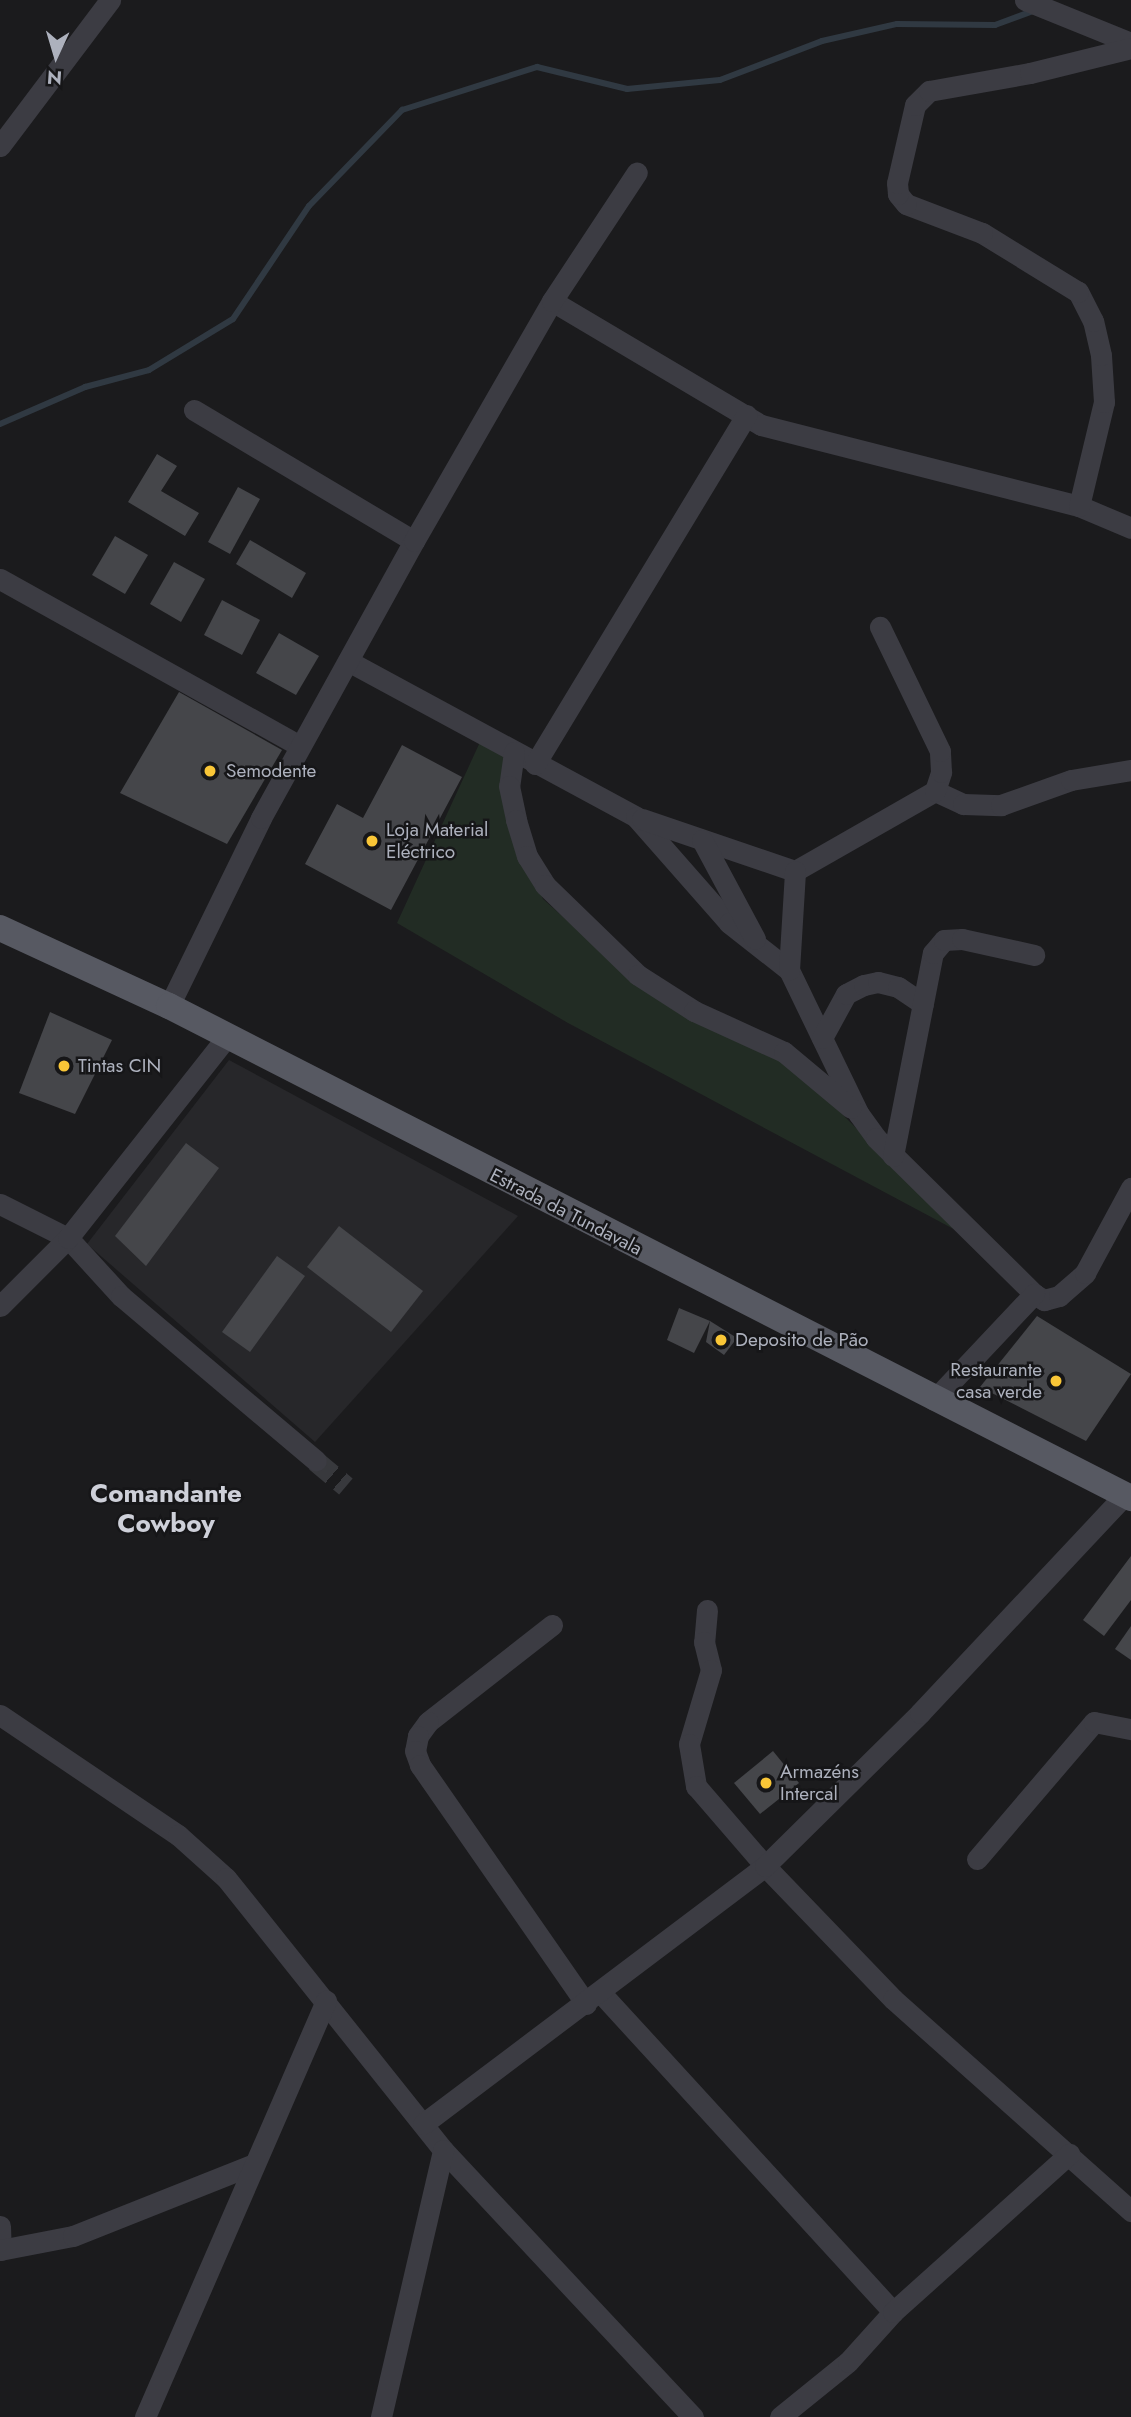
<!DOCTYPE html>
<meta charset="utf-8">
<style>
body{margin:0}
#map{position:relative;width:1131px;height:2417px;overflow:hidden;background:#1b1b1d;font-family:Jost,sans-serif}
div>[style]{position:absolute}
[style*='--x']{left:calc(var(--x)*1px);top:calc(var(--y)*1px);width:calc(var(--w)*1px);rotate:calc(var(--a)*1deg)}
.built>*{inset:0;background:#27272a}
.green>*{inset:0;background:#222c24}
.stream>*{height:6px;margin:-3px;padding:0 3px;transform-origin:3px;border-radius:3px;background:#303942}
.building>*{inset:0;background:#45464a}
.minor-tunnel>*{height:21px;margin-top:-10.5px;transform-origin:0;background:repeating-linear-gradient(90deg,#38393d 0 21px,transparent 0 31px)}
.minor>*{height:21px;margin:-10.5px;padding:0 10.5px;transform-origin:10.5px;border-radius:10.5px;background:#3c3c43}
.major>*{height:26px;margin:-13px;padding:0 13px;transform-origin:13px;border-radius:13px;background:#575962}
.dots>*{width:19px;height:19px;translate:-50% -50%;box-sizing:border-box;border:4px solid #161618;border-radius:50%}
span{translate:-50% -50%;white-space:nowrap;text-align:center;line-height:1.15;-webkit-text-stroke:5px #161618;paint-order:stroke}
.poi-label{font-size:19px;color:#adb1bd}
.left{translate:0 -50%;text-align:left}
.right{translate:-100% -50%;text-align:right}
.street-label{font-size:19px;color:#adb1bd}
.district-label{font-size:26px;color:#ced0d9;font-weight:700}
.north{position:absolute;left:21px;top:21px;width:70px;height:70px;-webkit-text-stroke:5px #161618;paint-order:stroke;rotate:184deg;font-size:19px;font-weight:700;line-height:28px;text-align:center;color:#adb1bd}
.north::after{content:'';display:block;margin:auto;width:24px;height:32px;background:#adb1bd;clip-path:polygon(50% 0,100% 100%,50% 72%,0 100%)}
</style>
<div id="map">
<div class="built">
<div style="clip-path:polygon(229px 1060px,518px 1216px,315px 1442px,87px 1244px)"></div>
</div>
<div class="green">
<div style="clip-path:polygon(480px 742px,505px 753px,506px 819px,543px 899px,589px 940px,761px 1047px,817px 1089px,961px 1233px,568px 1023px,397px 923px)"></div>
</div>
<div class="stream">
<div style="--x:0;--y:424;--w:93;--a:-23.5"></div>
<div style="--x:85;--y:387;--w:66;--a:-14.9"></div>
<div style="--x:149;--y:370;--w:98;--a:-31.3"></div>
<div style="--x:233;--y:319;--w:136;--a:-56.1"></div>
<div style="--x:309;--y:206;--w:134;--a:-45.9"></div>
<div style="--x:402;--y:110;--w:142;--a:-17.7"></div>
<div style="--x:537;--y:67;--w:93;--a:13.7"></div>
<div style="--x:627;--y:89;--w:93;--a:-5.5"></div>
<div style="--x:720;--y:80;--w:109;--a:-20.9"></div>
<div style="--x:822;--y:41;--w:77;--a:-12.8"></div>
<div style="--x:897;--y:24;--w:98;--a:0.6"></div>
<div style="--x:995;--y:25;--w:40;--a:-20.2"></div>
</div>
<div class="building">
<div style="clip-path:polygon(157px 454px,177px 466px,161px 491px,199px 513px,185px 536px,128px 502px)"></div>
<div style="clip-path:polygon(238px 487px,260px 499px,230px 554px,208px 542px)"></div>
<div style="clip-path:polygon(115px 536px,148px 555px,125px 594px,92px 575px)"></div>
<div style="clip-path:polygon(250px 540px,306px 573px,292px 598px,236px 564px)"></div>
<div style="clip-path:polygon(174px 562px,205px 579px,181px 622px,150px 604px)"></div>
<div style="clip-path:polygon(222px 600px,260px 620px,242px 655px,204px 635px)"></div>
<div style="clip-path:polygon(279px 633px,319px 656px,296px 695px,256px 673px)"></div>
<div style="clip-path:polygon(179px 692px,282px 750px,227px 844px,120px 793px)"></div>
<div style="clip-path:polygon(402px 745px,462px 777px,391px 910px,305px 864px,337px 804px,363px 818px)"></div>
<div style="clip-path:polygon(50px 1012px,112px 1040px,75px 1114px,19px 1093px)"></div>
<div style="clip-path:polygon(186px 1143px,219px 1168px,146px 1266px,115px 1236px)"></div>
<div style="clip-path:polygon(339px 1226px,423px 1291px,391px 1332px,307px 1267px)"></div>
<div style="clip-path:polygon(277px 1256px,305px 1276px,250px 1352px,222px 1332px)"></div>
<div style="clip-path:polygon(679px 1308px,710px 1321px,694px 1353px,667px 1340px)"></div>
<div style="clip-path:polygon(1037px 1316px,1131px 1374px,1086px 1441px,980px 1387px)"></div>
<div style="clip-path:polygon(710px 1321px,737px 1338px,724px 1355px,706px 1342px)"></div>
<div style="clip-path:polygon(1131px 1556px,1131px 1600px,1104px 1636px,1083px 1620px)"></div>
<div style="clip-path:polygon(1131px 1626px,1131px 1660px,1115px 1649px)"></div>
<div style="clip-path:polygon(773px 1751px,799px 1783px,760px 1814px,734px 1783px)"></div>
</div>
<div class="minor-tunnel">
<div style="--x:316;--y:1461;--w:39;--a:40"></div>
</div>
<div class="minor">
<div style="--x:1025;--y:0;--w:114;--a:22.1"></div>
<div style="--x:0;--y:146;--w:183;--a:-53"></div>
<div style="--x:552;--y:301;--w:243;--a:30.7"></div>
<div style="--x:761;--y:425;--w:328;--a:14.3"></div>
<div style="--x:1079;--y:506;--w:56;--a:22.9"></div>
<div style="--x:194;--y:410;--w:256;--a:30.8"></div>
<div style="--x:1079;--y:506;--w:107;--a:-76.5"></div>
<div style="--x:1104;--y:402;--w:47;--a:-93.7"></div>
<div style="--x:1101;--y:355;--w:35;--a:-103"></div>
<div style="--x:1093;--y:321;--w:33;--a:-117"></div>
<div style="--x:1078;--y:292;--w:113;--a:-148.4"></div>
<div style="--x:982;--y:233;--w:81;--a:-159.1"></div>
<div style="--x:906;--y:204;--w:13;--a:-129"></div>
<div style="--x:898;--y:194;--w:11;--a:-95"></div>
<div style="--x:897;--y:183;--w:80;--a:-77"></div>
<div style="--x:915;--y:105;--w:20;--a:-45"></div>
<div style="--x:929;--y:91;--w:103;--a:-10.1"></div>
<div style="--x:1030;--y:73;--w:104;--a:-13.9"></div>
<div style="--x:0;--y:579;--w:343;--a:29.1"></div>
<div style="--x:348;--y:661;--w:328;--a:28.4"></div>
<div style="--x:636;--y:817;--w:141;--a:48.7"></div>
<div style="--x:729;--y:923;--w:76;--a:38.1"></div>
<div style="--x:789;--y:970;--w:159;--a:64.2"></div>
<div style="--x:858;--y:1113;--w:31;--a:54"></div>
<div style="--x:876;--y:1138;--w:222;--a:44.6"></div>
<div style="--x:1034;--y:1294;--w:12;--a:31"></div>
<div style="--x:1044;--y:1300;--w:16;--a:-15"></div>
<div style="--x:1059;--y:1296;--w:35;--a:-41"></div>
<div style="--x:1085;--y:1273;--w:97;--a:-61.6"></div>
<div style="--x:514;--y:752;--w:34;--a:98"></div>
<div style="--x:509;--y:786;--w:35;--a:78"></div>
<div style="--x:516;--y:820;--w:38;--a:73"></div>
<div style="--x:527;--y:856;--w:34;--a:58"></div>
<div style="--x:545;--y:885;--w:129;--a:44.1"></div>
<div style="--x:638;--y:975;--w:67;--a:32.7"></div>
<div style="--x:694;--y:1011;--w:99;--a:24.5"></div>
<div style="--x:784;--y:1052;--w:87;--a:39.9"></div>
<div style="--x:535;--y:764;--w:408;--a:-58.8"></div>
<div style="--x:935;--y:791;--w:31;--a:25"></div>
<div style="--x:963;--y:804;--w:38;--a:2"></div>
<div style="--x:1001;--y:805;--w:74;--a:-19.7"></div>
<div style="--x:1071;--y:780;--w:61;--a:-9.5"></div>
<div style="--x:642;--y:819;--w:162;--a:18.8"></div>
<div style="--x:795;--y:871;--w:161;--a:-29.7"></div>
<div style="--x:935;--y:791;--w:20;--a:-72"></div>
<div style="--x:941;--y:772;--w:21;--a:-93"></div>
<div style="--x:940;--y:751;--w:138;--a:-115.8"></div>
<div style="--x:702;--y:840;--w:112;--a:61.8"></div>
<div style="--x:789;--y:970;--w:99;--a:-86.5"></div>
<div style="--x:169;--y:1006;--w:209;--a:-63.9"></div>
<div style="--x:261;--y:818;--w:316;--a:-61.1"></div>
<div style="--x:414;--y:541;--w:277;--a:-60.1"></div>
<div style="--x:552;--y:301;--w:154;--a:-56.6"></div>
<div style="--x:822;--y:1038;--w:50;--a:-61.4"></div>
<div style="--x:846;--y:994;--w:20;--a:-27"></div>
<div style="--x:864;--y:985;--w:14;--a:-12"></div>
<div style="--x:878;--y:982;--w:21;--a:14"></div>
<div style="--x:898;--y:987;--w:30;--a:34"></div>
<div style="--x:893;--y:1156;--w:207;--a:-78.9"></div>
<div style="--x:933;--y:953;--w:17;--a:-50"></div>
<div style="--x:944;--y:940;--w:18;--a:-3"></div>
<div style="--x:962;--y:939;--w:74;--a:12.5"></div>
<div style="--x:0;--y:1204;--w:76;--a:26.6"></div>
<div style="--x:68;--y:1238;--w:79;--a:47.6"></div>
<div style="--x:121;--y:1296;--w:255;--a:40.2"></div>
<div style="--x:0;--y:1306;--w:96;--a:-45"></div>
<div style="--x:68;--y:1238;--w:256;--a:-51.7"></div>
<div style="--x:934;--y:1400;--w:146;--a:-46.7"></div>
<div style="--x:707;--y:1610;--w:32;--a:95"></div>
<div style="--x:704;--y:1642;--w:29;--a:76"></div>
<div style="--x:711;--y:1670;--w:77;--a:106.6"></div>
<div style="--x:689;--y:1744;--w:43;--a:80.5"></div>
<div style="--x:696;--y:1786;--w:106;--a:49.2"></div>
<div style="--x:765;--y:1866;--w:185;--a:46.1"></div>
<div style="--x:893;--y:1999;--w:319;--a:41.7"></div>
<div style="--x:552;--y:1625;--w:157;--a:142"></div>
<div style="--x:428;--y:1722;--w:17;--a:126"></div>
<div style="--x:418;--y:1736;--w:15;--a:101"></div>
<div style="--x:415;--y:1751;--w:15;--a:70"></div>
<div style="--x:420;--y:1765;--w:291;--a:55.2"></div>
<div style="--x:0;--y:1715;--w:215;--a:34"></div>
<div style="--x:178;--y:1835;--w:64;--a:41.9"></div>
<div style="--x:226;--y:1878;--w:348;--a:51.4"></div>
<div style="--x:443;--y:2150;--w:366;--a:46.9"></div>
<div style="--x:977;--y:1859;--w:180;--a:-49.5"></div>
<div style="--x:1094;--y:1722;--w:38;--a:11"></div>
<div style="--x:600;--y:1992;--w:434;--a:47.5"></div>
<div style="--x:423;--y:2124;--w:428;--a:-37"></div>
<div style="--x:765;--y:1866;--w:218;--a:-44.6"></div>
<div style="--x:920;--y:1713;--w:299;--a:-46.8"></div>
<div style="--x:0;--y:2226;--w:24;--a:88"></div>
<div style="--x:0;--y:2250;--w:74;--a:-10.9"></div>
<div style="--x:73;--y:2236;--w:195;--a:-21.7"></div>
<div style="--x:145;--y:2417;--w:454;--a:-66.5"></div>
<div style="--x:381;--y:2417;--w:274;--a:-76.9"></div>
<div style="--x:780;--y:2417;--w:87;--a:-39"></div>
<div style="--x:848;--y:2362;--w:67;--a:-48"></div>
<div style="--x:893;--y:2312;--w:237;--a:-41.9"></div>
</div>
<div class="major">
<div style="--x:0;--y:928;--w:186;--a:24.8"></div>
<div style="--x:169;--y:1006;--w:1081;--a:27.09"></div>
</div>
<div class="dots">
<div style="left:210px;top:771px;background:#f9c637"></div>
<div style="left:372px;top:841px;background:#f9c637"></div>
<div style="left:64px;top:1066px;background:#f9c637"></div>
<div style="left:721px;top:1340px;background:#f9c637"></div>
<div style="left:1056px;top:1381px;background:#f9c637"></div>
<div style="left:766px;top:1783px;background:#f9c637"></div>
</div>
<div class="poi-label">
<span class="left" style="left:226px;top:771px">Semodente</span>
<span class="left" style="left:386px;top:841px">Loja Material<br>Eléctrico</span>
<span class="left" style="left:78px;top:1066px">Tintas CIN</span>
<span class="left" style="left:735px;top:1340px">Deposito de Pão</span>
<span class="right" style="left:1042px;top:1381px">Restaurante<br>casa verde</span>
<span class="left" style="left:780px;top:1783px">Armazéns<br>Intercal</span>
</div>
<div class="street-label">
<span style="left:566px;top:1212px;rotate:27deg">Estrada da Tundavala</span>
</div>
<div class="district-label">
<span style="left:166px;top:1509px">Comandante<br>Cowboy</span>
</div>
<div class="north">N</div>
</div>
